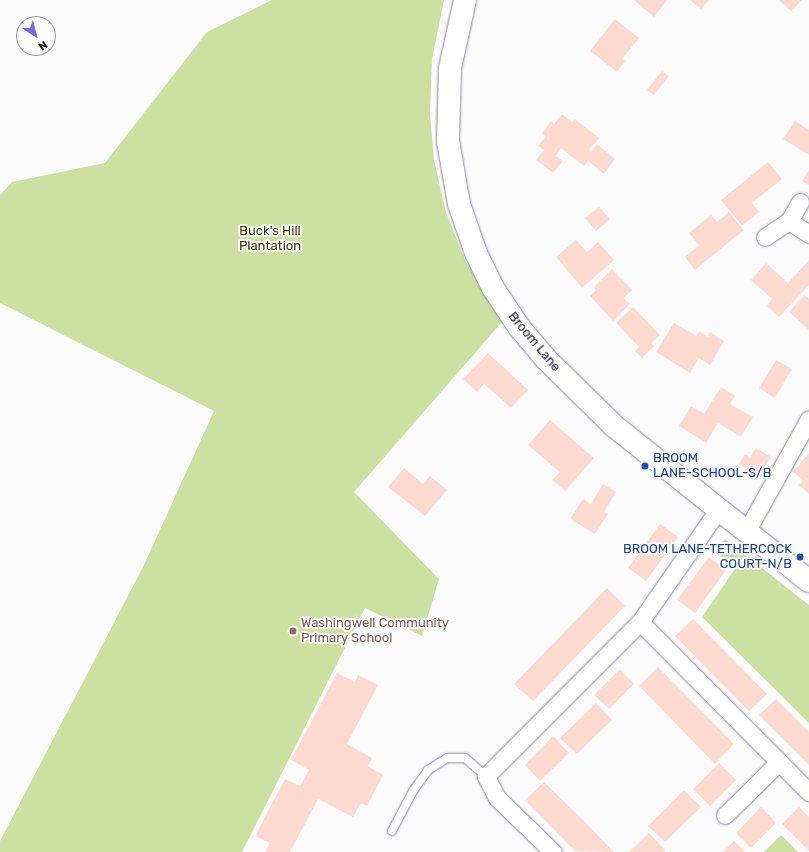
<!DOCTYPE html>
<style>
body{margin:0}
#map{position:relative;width:809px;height:852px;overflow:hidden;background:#fbfbfb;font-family:Rubik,sans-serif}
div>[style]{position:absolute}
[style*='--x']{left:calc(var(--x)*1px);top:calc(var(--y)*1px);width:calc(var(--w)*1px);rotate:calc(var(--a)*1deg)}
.green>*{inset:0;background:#cce1a1}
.building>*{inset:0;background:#fddacf}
.roads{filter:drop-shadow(0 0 1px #8d85a1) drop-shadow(0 0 1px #8d85a1)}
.lane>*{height:8px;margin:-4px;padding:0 4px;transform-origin:4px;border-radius:4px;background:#fff}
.street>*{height:17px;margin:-8.5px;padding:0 8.5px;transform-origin:8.5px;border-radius:8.5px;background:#fff}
.secondary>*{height:22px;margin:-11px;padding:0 11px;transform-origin:11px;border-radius:11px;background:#fff}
.dots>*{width:11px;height:11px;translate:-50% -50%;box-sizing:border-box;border:2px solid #fbfbfb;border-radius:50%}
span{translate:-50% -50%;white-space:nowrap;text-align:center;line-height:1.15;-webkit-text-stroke:4px #fbfbfb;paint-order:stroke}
.park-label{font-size:13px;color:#2d3b00}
.street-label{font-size:13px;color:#1e1b26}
.transit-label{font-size:13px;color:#164399}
.left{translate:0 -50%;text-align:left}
.right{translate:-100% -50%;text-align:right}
.education-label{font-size:13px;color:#785e54}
.north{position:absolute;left:16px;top:16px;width:40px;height:40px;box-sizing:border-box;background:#fbfbfb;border:1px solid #a3a1a6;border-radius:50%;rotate:144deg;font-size:11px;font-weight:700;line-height:16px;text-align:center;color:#1e1b26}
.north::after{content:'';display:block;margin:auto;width:14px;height:18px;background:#7569e4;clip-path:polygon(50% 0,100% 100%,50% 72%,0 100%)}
</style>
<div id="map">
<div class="green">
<div style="clip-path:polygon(272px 0,444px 0,432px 59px,430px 114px,434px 160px,446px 212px,465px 260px,502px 322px,354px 492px,439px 579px,422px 636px,365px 608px,242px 852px,0 852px,0 841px,143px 567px,214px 411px,0 303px,0 195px,12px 182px,105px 163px,207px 32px)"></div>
<div style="clip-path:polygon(725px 539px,809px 605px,809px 723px,702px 617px,735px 569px,715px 551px)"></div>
<div style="clip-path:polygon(781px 835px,798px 852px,764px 852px)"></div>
</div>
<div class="building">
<div style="clip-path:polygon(634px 0,667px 0,654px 17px)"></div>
<div style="clip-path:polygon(690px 0,709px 0,701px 9px)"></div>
<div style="clip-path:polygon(779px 0,802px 0,791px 11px)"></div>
<div style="clip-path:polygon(615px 19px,639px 38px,622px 59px,625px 61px,617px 72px,590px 51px)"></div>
<div style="clip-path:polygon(662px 71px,669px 76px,654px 95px,647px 90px)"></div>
<div style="clip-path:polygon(562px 114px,572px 122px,575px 119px,599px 138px,589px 150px,591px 152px,597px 144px,615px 159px,604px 174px,588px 161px,584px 166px,561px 148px,556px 156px,563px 161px,553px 173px,536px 160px,544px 150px,538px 146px,546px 136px,542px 133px,551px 121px,554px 124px)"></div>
<div style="clip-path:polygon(795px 121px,809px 130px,809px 155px,783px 139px)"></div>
<div style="clip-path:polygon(768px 162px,782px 179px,752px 203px,759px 212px,742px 226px,721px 200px)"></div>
<div style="clip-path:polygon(809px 170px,809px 185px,802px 181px)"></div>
<div style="clip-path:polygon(599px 207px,610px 219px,596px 231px,585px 218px)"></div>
<div style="clip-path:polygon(729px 212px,744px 230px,695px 270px,685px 257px,699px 245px,689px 233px,711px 215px,717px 222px)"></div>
<div style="clip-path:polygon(576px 240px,587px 252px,598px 242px,614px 260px,582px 288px,556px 257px)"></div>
<div style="clip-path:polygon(809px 260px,809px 285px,779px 317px,767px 306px,772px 299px,751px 280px,766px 263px,788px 283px)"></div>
<div style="clip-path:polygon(612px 269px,632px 290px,624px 298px,630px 304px,613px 321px,590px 296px,596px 290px,594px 287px)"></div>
<div style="clip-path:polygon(804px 295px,809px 299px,809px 330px,789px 312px)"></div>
<div style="clip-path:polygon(633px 307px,660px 335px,651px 343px,654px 346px,642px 358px,635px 351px,639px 347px,616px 323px)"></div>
<div style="clip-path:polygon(674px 323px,697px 336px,699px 331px,708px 337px,710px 332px,724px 341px,710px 365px,699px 358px,690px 373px,656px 352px)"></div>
<div style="clip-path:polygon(488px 353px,528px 390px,511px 408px,484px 384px,477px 392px,463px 379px)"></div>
<div style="clip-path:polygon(776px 360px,792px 369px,775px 398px,759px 388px)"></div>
<div style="clip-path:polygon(721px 387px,735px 396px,730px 404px,753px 417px,741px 437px,718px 423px,706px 443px,679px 426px,691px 406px,704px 414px)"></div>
<div style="clip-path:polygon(550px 420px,594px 458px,565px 491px,552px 480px,560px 472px,528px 445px)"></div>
<div style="clip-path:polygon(756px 448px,771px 457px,759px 476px,739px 464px,745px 454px,750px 457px)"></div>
<div style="clip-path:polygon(809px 453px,809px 494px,799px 485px,803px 480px,793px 472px)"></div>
<div style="clip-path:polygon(404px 468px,423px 484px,430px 476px,447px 490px,425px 516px,388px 487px)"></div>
<div style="clip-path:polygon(603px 484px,616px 492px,604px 512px,608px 514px,595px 534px,570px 519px,583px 499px,591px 504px)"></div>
<div style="clip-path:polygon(660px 524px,678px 537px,646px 581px,628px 568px)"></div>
<div style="clip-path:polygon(709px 557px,726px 570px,695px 613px,677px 600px)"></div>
<div style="clip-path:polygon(607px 588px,625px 606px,533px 701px,514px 684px)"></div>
<div style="clip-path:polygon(693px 619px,767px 694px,749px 711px,675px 636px)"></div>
<div style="clip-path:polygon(658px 667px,734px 744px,715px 764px,639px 686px)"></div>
<div style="clip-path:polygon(620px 669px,634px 684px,609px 709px,594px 695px)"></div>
<div style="clip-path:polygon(337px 673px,355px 682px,358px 675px,378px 685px,347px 744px,372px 758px,368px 766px,383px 775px,367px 806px,361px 803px,353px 817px,318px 799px,290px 852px,265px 852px,270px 843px,255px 836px,285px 779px,300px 786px,309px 770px,291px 760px)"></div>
<div style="clip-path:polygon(776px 699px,809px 732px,809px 765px,759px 715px)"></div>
<div style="clip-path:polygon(596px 703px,612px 720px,577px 754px,560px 738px)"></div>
<div style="clip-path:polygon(553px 736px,569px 753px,540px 781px,525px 765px)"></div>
<div style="clip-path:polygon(719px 763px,736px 780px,710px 806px,693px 789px)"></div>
<div style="clip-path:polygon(544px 782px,582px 819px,614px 852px,575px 851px,525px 800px)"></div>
<div style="clip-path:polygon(684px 790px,701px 807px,665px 842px,648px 826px)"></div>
<div style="clip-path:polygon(761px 807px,776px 823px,751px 848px,736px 833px)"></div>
<div style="clip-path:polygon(799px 807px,809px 817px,809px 851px,782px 824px)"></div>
<div style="clip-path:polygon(649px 833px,665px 850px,664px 852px,629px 852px)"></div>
<div style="clip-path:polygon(734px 841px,745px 852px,723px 852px)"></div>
</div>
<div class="roads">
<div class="lane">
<div style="--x:392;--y:831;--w:45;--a:-62.3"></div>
<div style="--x:413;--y:791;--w:26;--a:-54"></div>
<div style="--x:428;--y:770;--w:22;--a:-32"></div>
<div style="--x:447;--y:758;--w:18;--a:0"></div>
<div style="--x:465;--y:758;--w:28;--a:41"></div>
</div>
<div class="street">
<div style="--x:789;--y:221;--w:24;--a:33"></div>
<div style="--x:765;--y:237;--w:29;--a:-34"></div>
<div style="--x:789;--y:221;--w:22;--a:-60"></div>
<div style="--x:746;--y:532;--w:129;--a:-60.9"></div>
<div style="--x:640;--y:622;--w:240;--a:45.2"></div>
<div style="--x:725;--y:815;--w:76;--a:-44.5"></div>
<div style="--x:553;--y:852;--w:78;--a:-136"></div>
<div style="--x:497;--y:798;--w:25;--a:-117"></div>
<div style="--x:486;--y:776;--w:218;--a:-45"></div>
<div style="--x:640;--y:622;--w:136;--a:-55.1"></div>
</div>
<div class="secondary">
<div style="--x:465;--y:0;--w:70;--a:102.4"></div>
<div style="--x:450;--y:68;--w:73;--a:91.6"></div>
<div style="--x:448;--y:141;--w:64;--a:80.1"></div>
<div style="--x:459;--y:204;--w:52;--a:70.9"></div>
<div style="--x:476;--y:253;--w:39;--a:64"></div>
<div style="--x:493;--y:288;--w:47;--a:56.3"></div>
<div style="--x:519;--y:327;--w:42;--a:49.8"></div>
<div style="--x:546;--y:359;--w:95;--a:44.6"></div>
<div style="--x:614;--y:426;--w:249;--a:38.5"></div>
</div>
</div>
<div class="dots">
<div style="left:645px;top:466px;background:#1a4fb4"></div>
<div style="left:800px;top:557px;background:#1a4fb4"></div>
<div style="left:293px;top:631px;background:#8d6e63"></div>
</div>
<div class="park-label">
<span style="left:270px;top:239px">Buck's Hill<br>Plantation</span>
</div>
<div class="street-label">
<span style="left:534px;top:342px;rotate:50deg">Broom Lane</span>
</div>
<div class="transit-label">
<span class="left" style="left:653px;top:466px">BROOM<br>LANE-SCHOOL-S/B</span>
<span class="right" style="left:792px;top:557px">BROOM LANE-TETHERCOCK<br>COURT-N/B</span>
</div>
<div class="education-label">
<span class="left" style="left:301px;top:631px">Washingwell Community<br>Primary School</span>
</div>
<div class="north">N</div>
</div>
